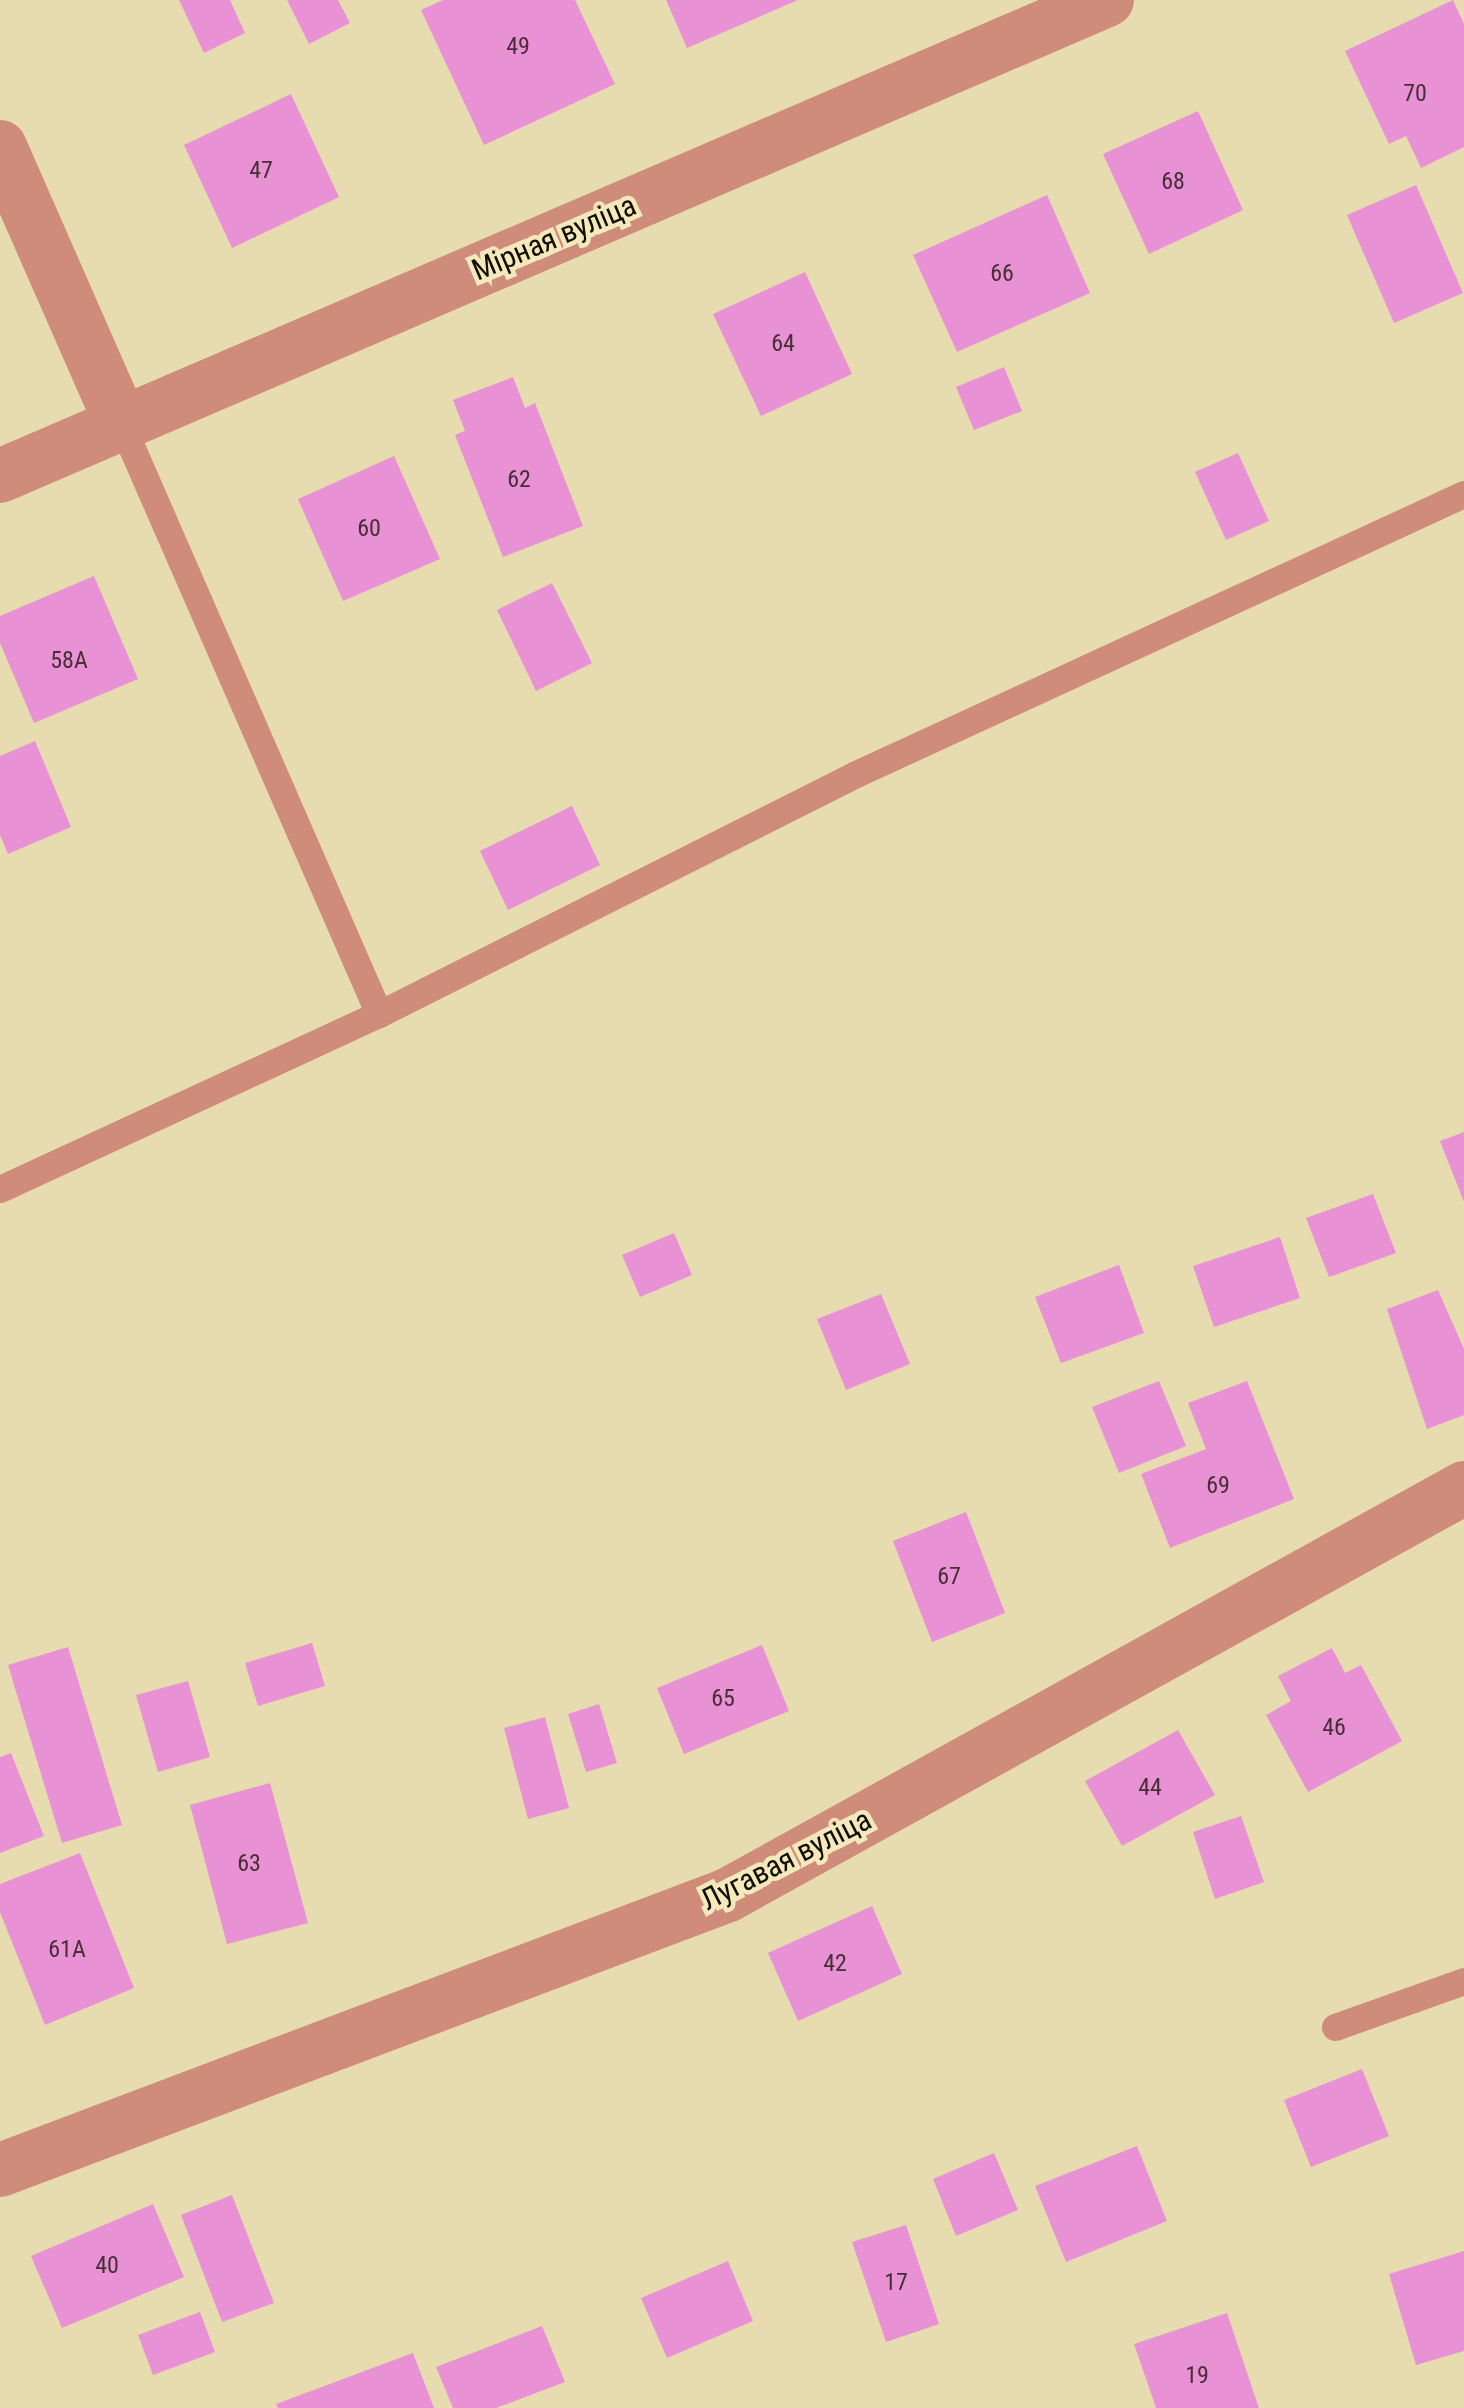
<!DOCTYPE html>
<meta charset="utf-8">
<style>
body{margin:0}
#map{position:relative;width:1464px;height:2408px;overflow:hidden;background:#e7dcaf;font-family:"Roboto Condensed",sans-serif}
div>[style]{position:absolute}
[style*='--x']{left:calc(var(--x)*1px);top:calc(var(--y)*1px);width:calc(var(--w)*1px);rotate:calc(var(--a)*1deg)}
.building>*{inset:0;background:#e991d5}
.service>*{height:27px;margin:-13.5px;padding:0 13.5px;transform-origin:13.5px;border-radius:13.5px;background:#d08c7a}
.minor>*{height:54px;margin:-27px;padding:0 27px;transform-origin:27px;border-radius:27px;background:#d08c7a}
span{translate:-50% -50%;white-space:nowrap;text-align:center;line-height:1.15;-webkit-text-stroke:9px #f4e9bc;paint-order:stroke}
.number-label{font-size:24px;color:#482f36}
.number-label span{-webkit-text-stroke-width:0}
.street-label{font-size:30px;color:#120e01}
</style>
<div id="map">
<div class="building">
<div style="clip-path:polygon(179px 0,230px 0,245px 33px,204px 53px)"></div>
<div style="clip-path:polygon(287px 0,338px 0,350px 23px,309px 44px)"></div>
<div style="clip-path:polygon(443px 0,575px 0,615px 84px,484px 145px,421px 10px)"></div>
<div style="clip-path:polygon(666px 0,798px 0,687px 48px)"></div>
<div style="clip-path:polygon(1453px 0,1464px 24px,1464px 147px,1421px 168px,1406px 136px,1389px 144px,1345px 51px)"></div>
<div style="clip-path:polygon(291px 94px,339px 197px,232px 248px,184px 145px)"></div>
<div style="clip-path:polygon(1198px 111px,1243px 210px,1149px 254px,1103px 154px)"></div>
<div style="clip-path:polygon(1416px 185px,1463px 293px,1394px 323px,1347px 215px)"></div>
<div style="clip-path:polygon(1047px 195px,1090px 293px,957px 352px,913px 255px)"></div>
<div style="clip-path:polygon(805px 272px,852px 374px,761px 416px,713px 314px)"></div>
<div style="clip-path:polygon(1004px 367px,1022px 411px,974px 430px,956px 387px)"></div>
<div style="clip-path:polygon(513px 377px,525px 408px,535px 403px,583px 526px,503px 557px,455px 435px,465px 431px,453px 400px)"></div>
<div style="clip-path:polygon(1238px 453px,1269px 521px,1226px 540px,1195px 472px)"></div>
<div style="clip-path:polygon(394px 456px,440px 559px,343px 601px,298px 499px)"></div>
<div style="clip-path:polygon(94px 576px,138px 679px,34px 723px,0 643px,0 616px)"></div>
<div style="clip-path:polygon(552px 583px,592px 663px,536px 691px,497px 610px)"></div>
<div style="clip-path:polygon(35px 741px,71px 827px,8px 854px,0 835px,0 756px)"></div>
<div style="clip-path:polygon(572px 806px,600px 865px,508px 910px,480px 851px)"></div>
<div style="clip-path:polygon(1464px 1132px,1464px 1202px,1440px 1141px)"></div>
<div style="clip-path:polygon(1373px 1194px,1396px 1253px,1329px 1277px,1306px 1218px)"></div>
<div style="clip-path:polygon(674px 1233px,692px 1275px,640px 1297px,622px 1255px)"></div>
<div style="clip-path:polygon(1280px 1237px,1300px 1298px,1214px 1327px,1193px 1266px)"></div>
<div style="clip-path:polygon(1119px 1265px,1144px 1333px,1061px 1363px,1035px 1297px)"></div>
<div style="clip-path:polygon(1438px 1290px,1464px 1349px,1464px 1415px,1427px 1429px,1387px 1309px)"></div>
<div style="clip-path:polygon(881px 1294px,910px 1364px,846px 1390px,817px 1319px)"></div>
<div style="clip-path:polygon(1159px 1381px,1186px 1446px,1119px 1473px,1092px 1407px)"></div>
<div style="clip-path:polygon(1247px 1381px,1294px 1499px,1170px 1548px,1141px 1474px,1206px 1449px,1188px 1403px)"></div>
<div style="clip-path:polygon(966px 1512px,1005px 1613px,932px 1642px,893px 1541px)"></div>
<div style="clip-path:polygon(312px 1643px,325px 1686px,258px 1706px,245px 1663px)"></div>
<div style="clip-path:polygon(762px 1645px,789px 1711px,684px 1754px,657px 1688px)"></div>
<div style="clip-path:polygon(68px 1647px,122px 1825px,62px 1843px,8px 1665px)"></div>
<div style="clip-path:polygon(1332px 1648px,1345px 1673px,1361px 1665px,1402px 1741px,1308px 1792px,1266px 1715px,1291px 1701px,1278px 1676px)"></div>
<div style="clip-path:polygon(188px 1681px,210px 1757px,158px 1772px,136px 1695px)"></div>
<div style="clip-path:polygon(599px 1704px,617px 1763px,586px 1772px,568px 1714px)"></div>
<div style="clip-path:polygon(545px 1717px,569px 1808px,528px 1819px,504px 1728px)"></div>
<div style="clip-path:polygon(1178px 1730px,1215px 1795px,1122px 1846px,1085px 1781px)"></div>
<div style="clip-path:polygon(11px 1753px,44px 1836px,0 1853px,0 1757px)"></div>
<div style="clip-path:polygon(270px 1783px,308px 1923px,227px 1944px,190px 1805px)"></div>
<div style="clip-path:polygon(1241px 1816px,1264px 1882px,1215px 1899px,1193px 1832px)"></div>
<div style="clip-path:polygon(80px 1853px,134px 1988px,45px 2025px,0 1912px,0 1884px)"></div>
<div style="clip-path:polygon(872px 1906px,902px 1974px,798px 2021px,768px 1953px)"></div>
<div style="clip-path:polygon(1362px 2069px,1389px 2136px,1311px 2167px,1284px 2100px)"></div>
<div style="clip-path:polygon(1137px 2146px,1167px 2221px,1066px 2262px,1035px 2186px)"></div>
<div style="clip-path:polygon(994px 2153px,1018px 2210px,956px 2236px,933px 2179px)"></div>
<div style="clip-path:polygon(232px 2195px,274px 2303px,222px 2322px,181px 2215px)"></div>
<div style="clip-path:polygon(153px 2204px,184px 2277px,62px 2328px,31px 2256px)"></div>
<div style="clip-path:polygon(906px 2225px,939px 2324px,886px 2342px,852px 2242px)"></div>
<div style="clip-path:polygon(1464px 2251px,1464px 2351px,1416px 2365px,1389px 2274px)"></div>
<div style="clip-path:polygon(728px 2261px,753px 2321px,667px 2358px,641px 2298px)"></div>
<div style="clip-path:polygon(200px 2312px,215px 2352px,153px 2375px,138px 2335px)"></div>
<div style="clip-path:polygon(1227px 2313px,1259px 2408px,1156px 2408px,1134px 2344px)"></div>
<div style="clip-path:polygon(542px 2326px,565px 2382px,496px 2408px,453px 2408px,436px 2367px)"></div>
<div style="clip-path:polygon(413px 2353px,434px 2408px,278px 2408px,276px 2404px)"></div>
</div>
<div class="service">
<div style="--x:121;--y:423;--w:645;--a:66.42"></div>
<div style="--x:0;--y:1189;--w:417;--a:-24.8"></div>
<div style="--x:379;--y:1014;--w:534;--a:-26.71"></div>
<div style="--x:856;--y:774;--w:669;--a:-24.73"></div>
<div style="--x:1335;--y:2027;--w:137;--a:-19.6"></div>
</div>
<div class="minor">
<div style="--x:0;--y:147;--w:301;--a:66.3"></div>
<div style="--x:0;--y:476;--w:1205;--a:-23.27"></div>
<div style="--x:0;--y:2170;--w:778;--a:-20.69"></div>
<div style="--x:728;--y:1895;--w:841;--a:-28.94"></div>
</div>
<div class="number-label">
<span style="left:518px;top:47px">49</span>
<span style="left:1415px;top:94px">70</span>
<span style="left:261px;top:171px">47</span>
<span style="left:1173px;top:182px">68</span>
<span style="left:1002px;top:274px">66</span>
<span style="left:783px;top:344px">64</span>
<span style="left:519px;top:480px">62</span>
<span style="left:369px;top:529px">60</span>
<span style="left:69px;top:661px">58А</span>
<span style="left:1218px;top:1486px">69</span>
<span style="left:949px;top:1577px">67</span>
<span style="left:723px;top:1699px">65</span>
<span style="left:1334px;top:1728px">46</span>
<span style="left:1150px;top:1788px">44</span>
<span style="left:249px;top:1864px">63</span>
<span style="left:67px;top:1950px">61А</span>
<span style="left:835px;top:1964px">42</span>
<span style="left:107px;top:2266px">40</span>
<span style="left:896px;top:2283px">17</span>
<span style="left:1197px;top:2376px">19</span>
</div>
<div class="street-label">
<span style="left:554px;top:238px;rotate:-23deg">Мірная вуліца</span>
<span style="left:786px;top:1860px;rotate:-27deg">Лугавая вуліца</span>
</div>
</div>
